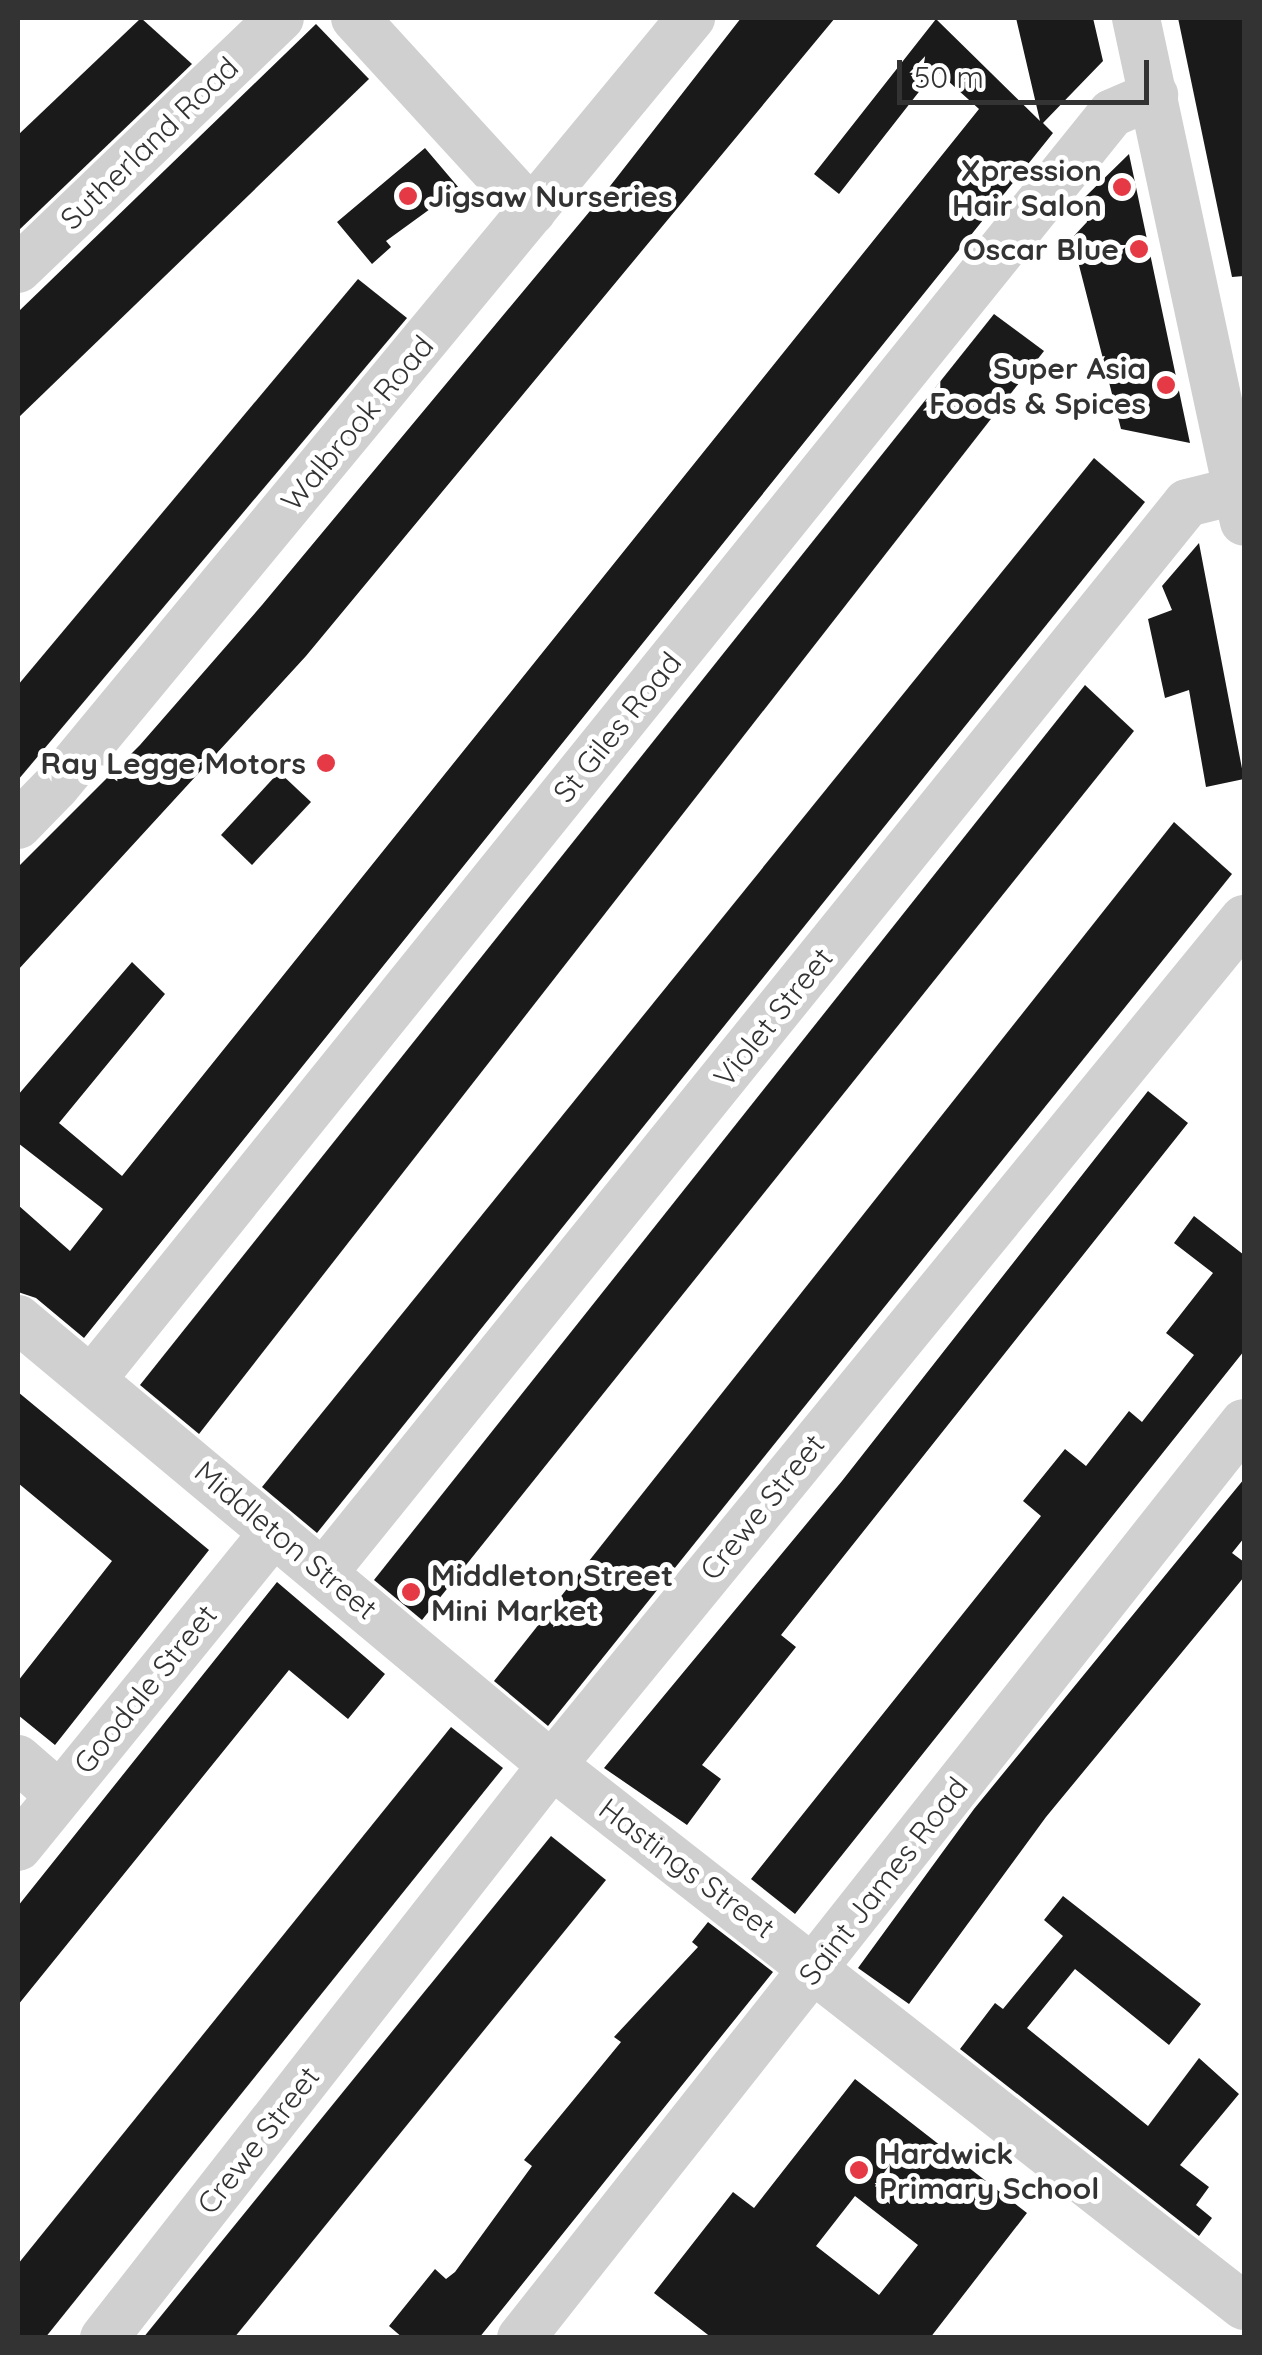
<!DOCTYPE html>
<style>
body{margin:0}
#map{position:relative;width:1262px;height:2355px;overflow:hidden;background:#fff;font-family:Quicksand,sans-serif}
div>[style]{position:absolute}
[style*='--x']{left:calc(var(--x)*1px);top:calc(var(--y)*1px);width:calc(var(--w)*1px);rotate:calc(var(--a)*1deg)}
.building>*{inset:0;background:#1a1a1a}
.minor>*{height:48px;margin:-24px;padding:0 24px;transform-origin:24px;border-radius:24px;background:#d0d0d0}
.dots>*{width:28px;height:28px;translate:-50% -50%;box-sizing:border-box;border:5px solid #fff;border-radius:50%}
span{translate:-50% -50%;white-space:nowrap;text-align:center;line-height:1.15;-webkit-text-stroke:10px #fff;paint-order:stroke}
.street-label{font-size:30px;color:#333}
.poi-label{font-size:30px;color:#333;font-weight:700}
.right{translate:-100% -50%;text-align:right}
.left{translate:0 -50%;text-align:left}
.frame{position:absolute;inset:0;border:20px solid #333;pointer-events:none}
.scale{position:absolute;left:897px;top:60px;width:252px;height:45px;box-sizing:border-box;border:5px solid #333;border-top:0;padding-left:12px;font-size:30px;line-height:35px;white-space:nowrap;color:#333;-webkit-text-stroke:8px #fff;paint-order:stroke}
</style>
<div id="map">
<div class="building">
<div style="clip-path:polygon(141px 18px,192px 64px,18px 231px,18px 135px)"></div>
<div style="clip-path:polygon(741px 18px,835px 18px,306px 656px,18px 970px,18px 867px,140px 745px,262px 605px,600px 199px)"></div>
<div style="clip-path:polygon(1016px 18px,1093px 18px,1103px 61px,1043px 123px,1053px 133px,84px 1338px,36px 1298px,18px 1292px,18px 1205px,70px 1251px,103px 1209px,18px 1143px,18px 1095px,132px 962px,165px 994px,59px 1123px,122px 1176px,979px 109px,936px 70px,839px 194px,814px 174px,936px 19px,1040px 121px)"></div>
<div style="clip-path:polygon(1178px 18px,1244px 18px,1244px 276px,1232px 277px)"></div>
<div style="clip-path:polygon(316px 24px,369px 79px,18px 418px,18px 312px)"></div>
<div style="clip-path:polygon(425px 148px,459px 188px,386px 241px,391px 247px,372px 264px,337px 222px)"></div>
<div style="clip-path:polygon(1129px 154px,1190px 443px,1121px 429px,1072px 238px,1087px 222px,1083px 199px)"></div>
<div style="clip-path:polygon(358px 279px,407px 318px,18px 780px,18px 685px)"></div>
<div style="clip-path:polygon(994px 314px,1044px 351px,199px 1434px,140px 1385px)"></div>
<div style="clip-path:polygon(1094px 458px,1145px 502px,317px 1533px,262px 1487px)"></div>
<div style="clip-path:polygon(1199px 543px,1244px 779px,1206px 787px,1189px 690px,1165px 698px,1148px 619px,1172px 610px,1162px 586px)"></div>
<div style="clip-path:polygon(1085px 685px,1134px 731px,422px 1620px,374px 1580px)"></div>
<div style="clip-path:polygon(279px 772px,311px 802px,252px 865px,221px 835px)"></div>
<div style="clip-path:polygon(1174px 822px,1232px 874px,548px 1726px,494px 1681px)"></div>
<div style="clip-path:polygon(1148px 1091px,1188px 1123px,781px 1635px,796px 1647px,702px 1765px,721px 1779px,687px 1825px,604px 1768px,842px 1481px)"></div>
<div style="clip-path:polygon(1194px 1216px,1244px 1255px,1244px 1351px,795px 1914px,751px 1879px,1041px 1516px,1023px 1501px,1065px 1449px,1086px 1466px,1129px 1411px,1142px 1422px,1194px 1355px,1166px 1333px,1213px 1273px,1174px 1243px)"></div>
<div style="clip-path:polygon(18px 1392px,209px 1550px,55px 1745px,18px 1715px,18px 1681px,112px 1561px,18px 1483px)"></div>
<div style="clip-path:polygon(1244px 1479px,1244px 1538px,1232px 1553px,1244px 1562px,1244px 1577px,1046px 1817px,909px 2004px,858px 1968px,974px 1809px)"></div>
<div style="clip-path:polygon(277px 1582px,385px 1674px,348px 1719px,289px 1670px,18px 2005px,18px 1906px)"></div>
<div style="clip-path:polygon(451px 1727px,503px 1768px,45px 2338px,18px 2338px,18px 2264px)"></div>
<div style="clip-path:polygon(551px 1836px,606px 1880px,234px 2338px,143px 2338px)"></div>
<div style="clip-path:polygon(1063px 1896px,1201px 2004px,1169px 2045px,1075px 1969px,1027px 2028px,1148px 2126px,1199px 2058px,1239px 2094px,1180px 2165px,1209px 2187px,1196px 2205px,1212px 2218px,1199px 2236px,960px 2049px,995px 2003px,1003px 2009px,1063px 1936px,1044px 1920px)"></div>
<div style="clip-path:polygon(708px 1922px,773px 1972px,479px 2338px,403px 2338px,389px 2326px,435px 2269px,446px 2279px,455px 2272px,532px 2166px,524px 2160px,621px 2042px,614px 2037px,698px 1947px,692px 1942px)"></div>
<div style="clip-path:polygon(evenodd,855px 2079px,1027px 2213px,930px 2338px,712px 2338px,654px 2293px,733px 2192px,754px 2208px,855px 2079px,855px 2196px,918px 2245px,879px 2295px,816px 2246px,855px 2196px)"></div>
</div>
<div class="minor">
<div style="--x:355;--y:18;--w:262;--a:47.5"></div>
<div style="--x:1136;--y:18;--w:515;--a:77.91"></div>
<div style="--x:18;--y:269;--w:363;--a:-43.8"></div>
<div style="--x:18;--y:825;--w:54;--a:-45.7"></div>
<div style="--x:56;--y:786;--w:997;--a:-50.42"></div>
<div style="--x:18;--y:1319;--w:696;--a:39.87"></div>
<div style="--x:552;--y:1765;--w:878;--a:38.02"></div>
<div style="--x:93;--y:1378;--w:1624;--a:-51.15"></div>
<div style="--x:1112;--y:113;--w:46;--a:-23.2"></div>
<div style="--x:325;--y:1571;--w:1372;--a:-51.09"></div>
<div style="--x:1187;--y:503;--w:54;--a:-14"></div>
<div style="--x:18;--y:1759;--w:53;--a:41.2"></div>
<div style="--x:18;--y:1847;--w:406;--a:-50.9"></div>
<div style="--x:104;--y:2338;--w:727;--a:-51.98"></div>
<div style="--x:552;--y:1765;--w:1093;--a:-50.72"></div>
<div style="--x:521;--y:2338;--w:1166;--a:-51.69"></div>
</div>
<div class="dots">
<div style="left:1122px;top:187px;background:#e63946"></div>
<div style="left:408px;top:196px;background:#e63946"></div>
<div style="left:1139px;top:249px;background:#e63946"></div>
<div style="left:1166px;top:385px;background:#e63946"></div>
<div style="left:326px;top:763px;background:#e63946"></div>
<div style="left:411px;top:1592px;background:#e63946"></div>
<div style="left:859px;top:2170px;background:#e63946"></div>
</div>
<div class="street-label">
<span style="left:149px;top:143px;rotate:-44deg">Sutherland Road</span>
<span style="left:357px;top:423px;rotate:-50deg">Walbrook Road</span>
<span style="left:617px;top:727px;rotate:-51deg">St Giles Road</span>
<span style="left:773px;top:1017px;rotate:-51deg">Violet Street</span>
<span style="left:762px;top:1507px;rotate:-51deg">Crewe Street</span>
<span style="left:286px;top:1540px;rotate:40deg">Middleton Street</span>
<span style="left:145px;top:1689px;rotate:-51deg">Goodale Street</span>
<span style="left:687px;top:1868px;rotate:37deg">Hastings Street</span>
<span style="left:883px;top:1881px;rotate:-52deg">Saint James Road</span>
<span style="left:258px;top:2140px;rotate:-52deg">Crewe Street</span>
</div>
<div class="poi-label">
<span class="right" style="left:1102px;top:187px">Xpression<br>Hair Salon</span>
<span class="left" style="left:428px;top:196px">Jigsaw Nurseries</span>
<span class="right" style="left:1119px;top:249px">Oscar Blue</span>
<span class="right" style="left:1146px;top:385px">Super Asia<br>Foods &amp; Spices</span>
<span class="right" style="left:306px;top:763px">Ray Legge Motors</span>
<span class="left" style="left:431px;top:1592px">Middleton Street<br>Mini Market</span>
<span class="left" style="left:879px;top:2170px">Hardwick<br>Primary School</span>
</div>
<div class="frame"></div>
<div class="scale">50 m</div>
</div>
